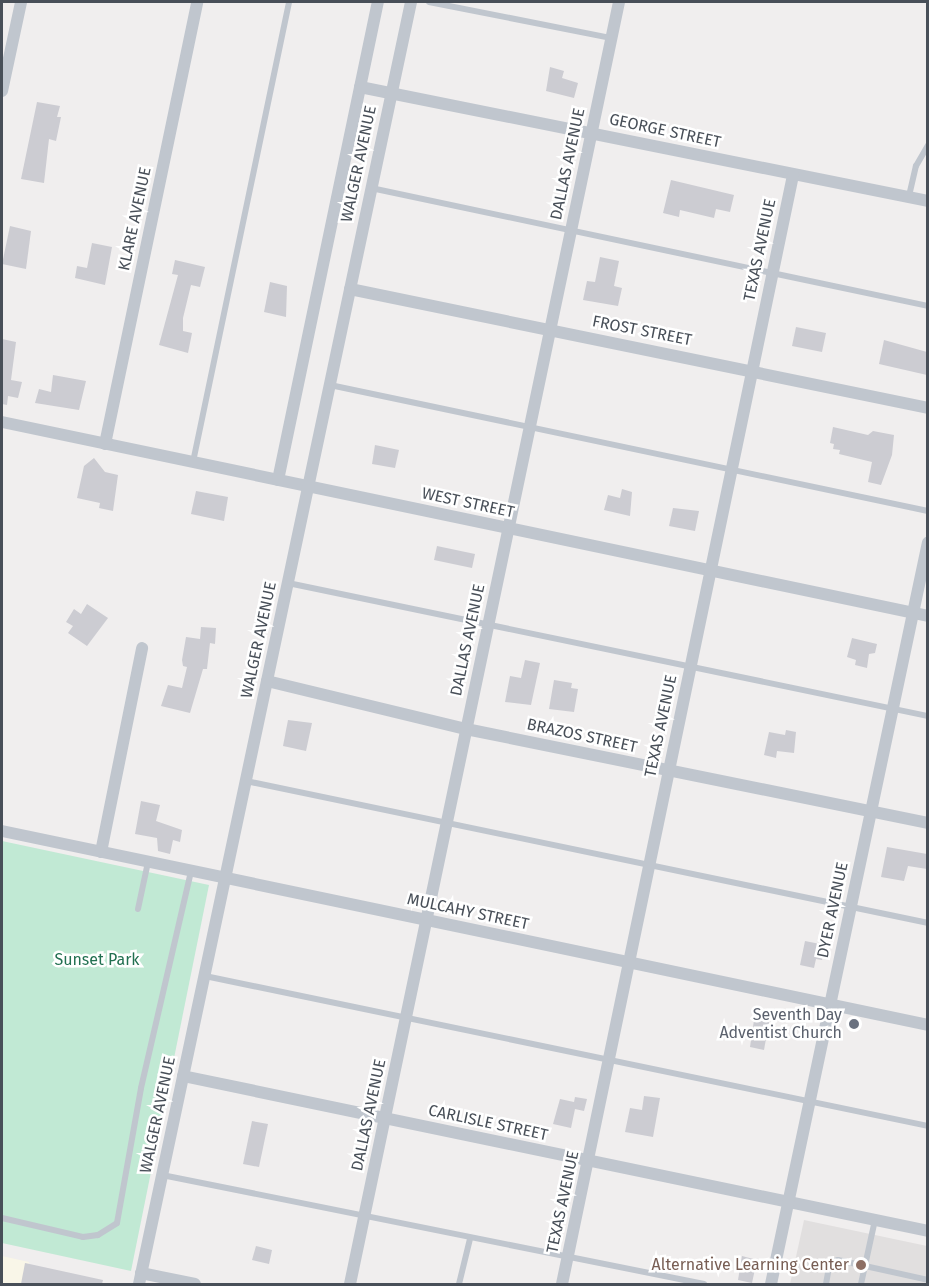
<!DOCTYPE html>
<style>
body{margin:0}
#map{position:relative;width:929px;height:1286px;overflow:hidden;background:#f0eeee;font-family:"Fira Sans",sans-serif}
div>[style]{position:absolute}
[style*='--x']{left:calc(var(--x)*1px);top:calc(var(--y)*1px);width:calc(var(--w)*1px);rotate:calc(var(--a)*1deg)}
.commercial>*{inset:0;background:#f9f6e8}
.education>*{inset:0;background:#e1dfdf}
.green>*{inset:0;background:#c1e9d4}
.building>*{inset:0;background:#ccccd2}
.lane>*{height:6px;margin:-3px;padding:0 3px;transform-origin:3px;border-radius:3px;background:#c0c6ce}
.street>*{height:12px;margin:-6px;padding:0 6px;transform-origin:6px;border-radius:6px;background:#c0c6ce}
.dots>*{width:16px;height:16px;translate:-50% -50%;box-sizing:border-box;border:3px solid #fff;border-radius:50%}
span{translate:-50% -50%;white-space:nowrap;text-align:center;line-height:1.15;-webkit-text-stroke:5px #fff;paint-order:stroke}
.street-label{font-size:16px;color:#484f58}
.park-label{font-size:16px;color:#227051}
.worship-label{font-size:16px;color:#5b616d}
.right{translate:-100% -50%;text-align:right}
.education-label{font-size:16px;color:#785e54}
.frame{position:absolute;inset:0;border:3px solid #484f58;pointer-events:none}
</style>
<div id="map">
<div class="commercial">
<div style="clip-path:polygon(2px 1256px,29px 1262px,24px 1284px,2px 1284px)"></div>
</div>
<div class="education">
<div style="clip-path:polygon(804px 1220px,927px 1246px,927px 1284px,790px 1284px)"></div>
</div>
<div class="green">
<div style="clip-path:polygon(2px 841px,209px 885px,131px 1271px,2px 1243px)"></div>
</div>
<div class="building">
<div style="clip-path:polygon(550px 67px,564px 71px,562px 78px,578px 83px,574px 98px,546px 91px)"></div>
<div style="clip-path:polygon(37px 102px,60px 106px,57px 117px,61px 117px,56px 141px,49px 139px,44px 183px,21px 179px)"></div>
<div style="clip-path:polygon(671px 180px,734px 195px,730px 212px,716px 209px,714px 218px,680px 210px,679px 217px,663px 213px)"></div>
<div style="clip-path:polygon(10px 226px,31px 231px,26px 269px,2px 264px)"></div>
<div style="clip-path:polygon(92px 243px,112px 247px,105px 285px,75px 278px,77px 266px,87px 268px)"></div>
<div style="clip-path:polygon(600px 257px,619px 261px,614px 286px,622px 288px,618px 306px,583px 300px,587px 281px,595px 282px)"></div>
<div style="clip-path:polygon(175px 260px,205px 267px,200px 287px,191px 285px,183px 318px,183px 331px,192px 333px,188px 353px,159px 345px,178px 275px,172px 274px)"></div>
<div style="clip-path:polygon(270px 282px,287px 286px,286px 317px,264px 312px)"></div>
<div style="clip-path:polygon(796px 327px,826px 333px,822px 352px,792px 346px)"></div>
<div style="clip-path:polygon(2px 339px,16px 342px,11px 380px,22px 382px,18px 398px,8px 396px,7px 405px,2px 404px)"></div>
<div style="clip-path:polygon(884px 340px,927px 352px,927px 375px,879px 364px)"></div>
<div style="clip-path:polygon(53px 375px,86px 381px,79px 410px,35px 403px,39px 389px,51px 392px)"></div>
<div style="clip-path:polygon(833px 427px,868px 435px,873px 431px,894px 435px,892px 455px,881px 485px,868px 482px,872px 462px,839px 454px,840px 450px,833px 449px,834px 444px,830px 443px)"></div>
<div style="clip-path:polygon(375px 445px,399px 450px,395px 468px,372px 464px)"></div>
<div style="clip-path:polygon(94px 458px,105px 472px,118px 475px,113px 511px,99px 508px,100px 503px,77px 498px,84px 466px)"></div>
<div style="clip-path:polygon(622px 489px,632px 492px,630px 516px,604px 510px,608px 495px,620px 498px)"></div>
<div style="clip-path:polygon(196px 491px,228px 497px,224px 521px,191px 514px)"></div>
<div style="clip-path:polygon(673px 508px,699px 511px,695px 531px,669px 526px)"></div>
<div style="clip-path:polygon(437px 546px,475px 554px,472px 568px,434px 560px)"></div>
<div style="clip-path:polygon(87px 604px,108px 618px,87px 646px,68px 633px,73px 626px,66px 622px,74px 609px,81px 614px)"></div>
<div style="clip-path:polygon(201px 627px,216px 628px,215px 644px,210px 643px,207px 669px,203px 669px,190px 713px,161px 706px,168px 685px,182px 688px,187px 667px,183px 666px,182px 660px,186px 637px,200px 639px)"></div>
<div style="clip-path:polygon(852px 638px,877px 644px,875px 653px,869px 654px,867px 668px,855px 665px,856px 660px,847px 657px)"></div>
<div style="clip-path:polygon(525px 660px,540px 663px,531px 705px,505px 702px,510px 676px,521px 678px)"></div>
<div style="clip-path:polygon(554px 680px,572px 683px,571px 688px,578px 689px,574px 712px,549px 709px)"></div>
<div style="clip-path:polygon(288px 720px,312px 723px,306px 751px,283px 746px)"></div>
<div style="clip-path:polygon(786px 730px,796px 732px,794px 753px,777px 751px,776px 758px,764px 755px,769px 732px,785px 735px)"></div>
<div style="clip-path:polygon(141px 801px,160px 805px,156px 821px,182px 830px,180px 842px,173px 840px,170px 854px,158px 851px,157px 838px,135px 834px)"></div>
<div style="clip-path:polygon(887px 847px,927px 854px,927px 869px,908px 866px,904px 881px,881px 877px)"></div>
<div style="clip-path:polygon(805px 941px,825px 945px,822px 960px,816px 959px,814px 968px,800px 965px)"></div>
<div style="clip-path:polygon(754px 1020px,769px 1022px,764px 1050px,750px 1047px)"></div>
<div style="clip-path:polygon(644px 1096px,660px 1098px,653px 1137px,625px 1132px,630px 1108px,642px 1110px)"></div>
<div style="clip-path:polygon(575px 1097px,587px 1099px,584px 1111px,575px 1109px,571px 1128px,553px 1124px,560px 1099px,574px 1102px)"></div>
<div style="clip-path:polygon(252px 1121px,268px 1124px,259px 1167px,243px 1164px)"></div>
<div style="clip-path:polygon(256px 1246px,272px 1250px,269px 1264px,252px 1260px)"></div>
<div style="clip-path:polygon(742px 1256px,757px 1260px,752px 1283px,738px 1280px)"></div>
<div style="clip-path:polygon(25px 1263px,103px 1280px,102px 1284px,21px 1284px)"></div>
</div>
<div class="lane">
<div style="--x:429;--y:2;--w:186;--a:11.2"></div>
<div style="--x:371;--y:188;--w:569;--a:11.96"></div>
<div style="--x:909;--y:196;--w:31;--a:-77"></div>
<div style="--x:916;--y:166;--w:24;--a:-60"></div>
<div style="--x:330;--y:385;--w:611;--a:11.9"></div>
<div style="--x:193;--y:462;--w:470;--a:-78.2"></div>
<div style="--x:288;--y:583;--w:654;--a:11.74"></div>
<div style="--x:246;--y:781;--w:697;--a:11.76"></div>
<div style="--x:138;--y:909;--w:48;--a:-78"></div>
<div style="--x:205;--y:976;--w:738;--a:11.72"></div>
<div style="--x:162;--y:1175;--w:553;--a:11.37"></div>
<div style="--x:2;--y:1218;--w:83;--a:13.2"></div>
<div style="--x:83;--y:1237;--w:15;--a:-8"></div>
<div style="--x:98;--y:1235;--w:22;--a:-32"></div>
<div style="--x:117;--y:1223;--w:137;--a:-79.9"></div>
<div style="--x:141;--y:1088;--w:223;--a:-77"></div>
<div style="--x:459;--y:1284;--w:46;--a:-76.3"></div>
<div style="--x:826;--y:1284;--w:22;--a:-80"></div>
<div style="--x:830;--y:1262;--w:8;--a:-14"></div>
<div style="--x:838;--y:1260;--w:92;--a:12.5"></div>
<div style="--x:861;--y:1284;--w:66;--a:-77.7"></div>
</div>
<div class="street">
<div style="--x:360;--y:87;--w:579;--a:11.35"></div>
<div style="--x:2;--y:91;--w:91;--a:-77.9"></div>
<div style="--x:350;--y:289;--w:590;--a:11.63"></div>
<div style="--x:2;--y:422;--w:946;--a:11.83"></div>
<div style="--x:105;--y:444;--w:451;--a:-78.2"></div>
<div style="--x:278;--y:480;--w:488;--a:-78.2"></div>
<div style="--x:267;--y:681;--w:205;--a:13.6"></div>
<div style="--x:466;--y:729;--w:471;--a:11.5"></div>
<div style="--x:2;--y:831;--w:946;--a:11.83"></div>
<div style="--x:101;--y:852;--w:208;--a:-78.6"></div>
<div style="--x:183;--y:1076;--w:761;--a:11.75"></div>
<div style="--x:141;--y:1273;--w:55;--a:11.5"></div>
<div style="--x:139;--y:1284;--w:1311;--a:-78.02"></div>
<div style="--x:350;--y:1284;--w:1310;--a:-78.15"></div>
<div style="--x:562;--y:1284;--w:1133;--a:-78.23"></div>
<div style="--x:771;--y:1284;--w:758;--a:-78.05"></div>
</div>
<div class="dots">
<div style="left:854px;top:1024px;background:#6b7280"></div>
<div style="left:861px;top:1265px;background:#8d6e63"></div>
</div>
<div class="street-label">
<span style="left:665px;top:131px;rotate:12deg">GEORGE STREET</span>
<span style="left:359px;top:164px;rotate:-78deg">WALGER AVENUE</span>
<span style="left:568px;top:164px;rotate:-78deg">DALLAS AVENUE</span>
<span style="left:135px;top:219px;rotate:-78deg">KLARE AVENUE</span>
<span style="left:760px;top:250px;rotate:-78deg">TEXAS AVENUE</span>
<span style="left:642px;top:331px;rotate:11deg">FROST STREET</span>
<span style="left:468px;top:503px;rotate:12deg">WEST STREET</span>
<span style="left:259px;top:640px;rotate:-78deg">WALGER AVENUE</span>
<span style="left:468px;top:640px;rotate:-78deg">DALLAS AVENUE</span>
<span style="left:661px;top:726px;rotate:-78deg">TEXAS AVENUE</span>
<span style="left:582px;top:736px;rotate:12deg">BRAZOS STREET</span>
<span style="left:833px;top:910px;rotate:-78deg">DYER AVENUE</span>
<span style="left:468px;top:912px;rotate:12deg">MULCAHY STREET</span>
<span style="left:158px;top:1115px;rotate:-78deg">WALGER AVENUE</span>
<span style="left:369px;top:1115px;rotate:-78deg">DALLAS AVENUE</span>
<span style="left:488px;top:1123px;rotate:12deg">CARLISLE STREET</span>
<span style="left:563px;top:1202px;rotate:-78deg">TEXAS AVENUE</span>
</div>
<div class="park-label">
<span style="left:97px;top:960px">Sunset Park</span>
</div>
<div class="worship-label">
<span class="right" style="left:842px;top:1024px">Seventh Day<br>Adventist Church</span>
</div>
<div class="education-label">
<span class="right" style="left:849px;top:1265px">Alternative Learning Center</span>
</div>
<div class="frame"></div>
</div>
